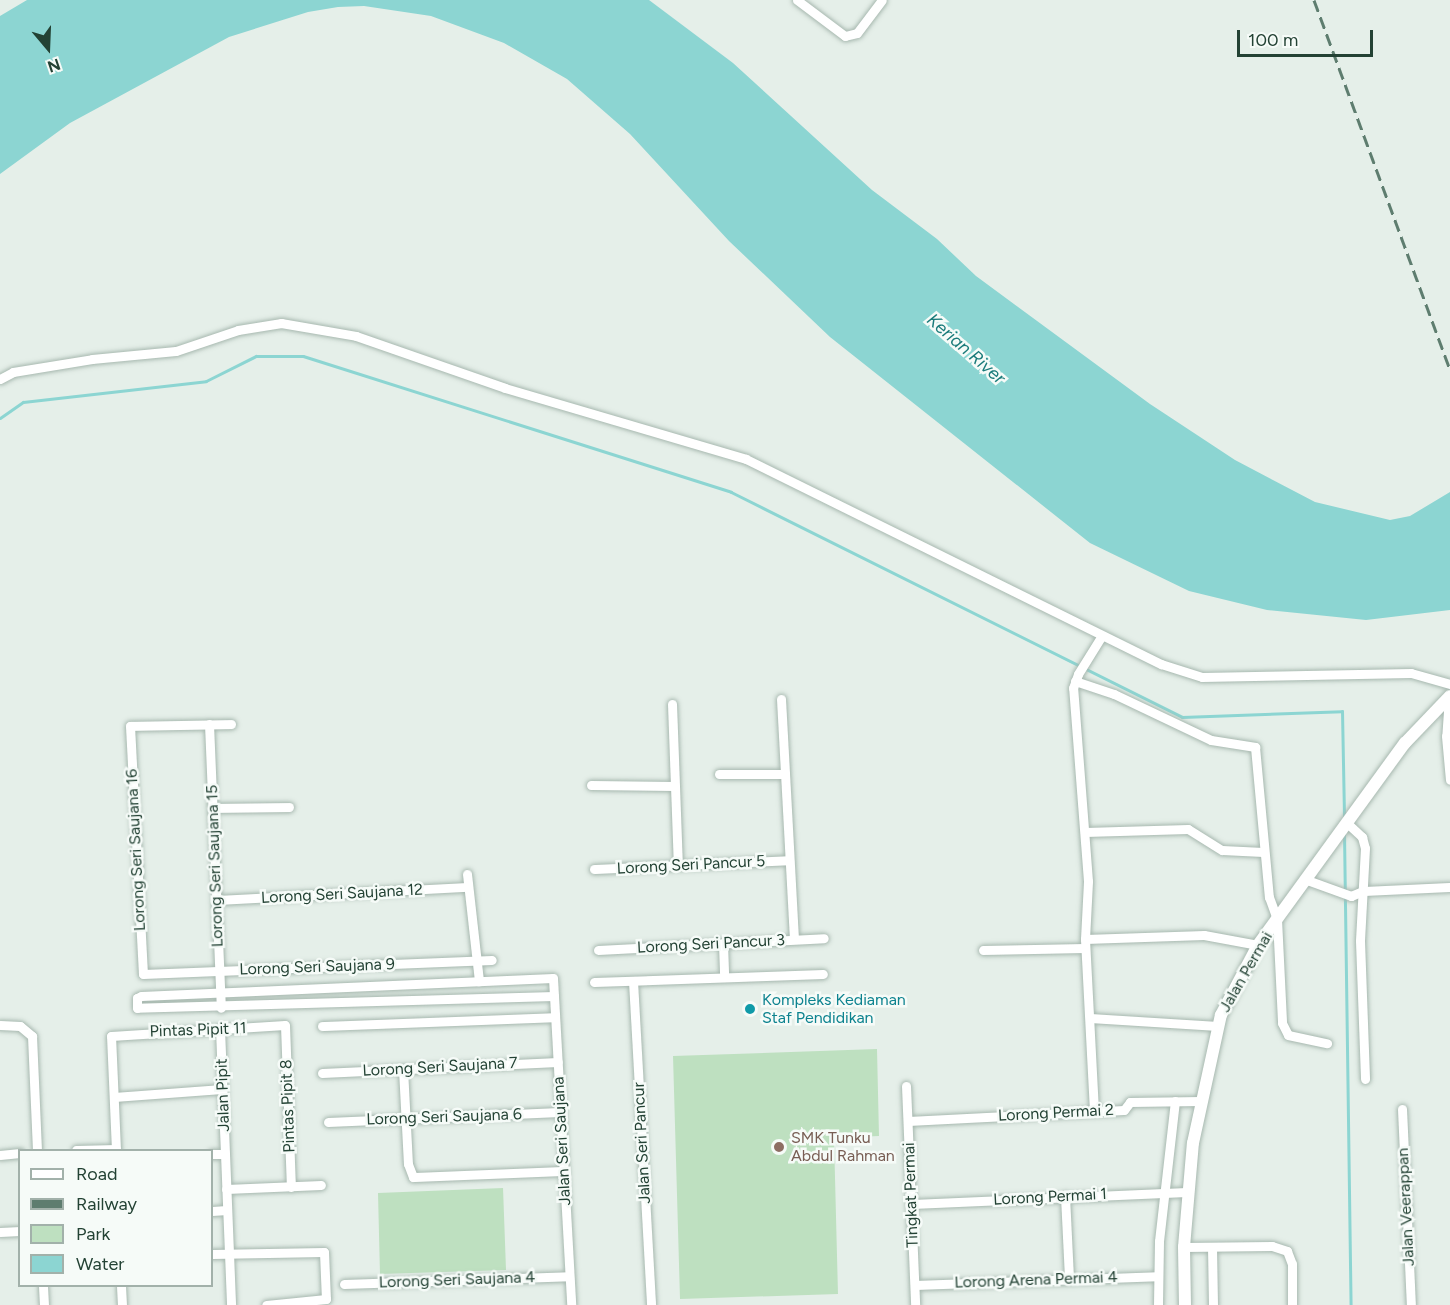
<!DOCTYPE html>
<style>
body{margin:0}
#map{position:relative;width:1450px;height:1305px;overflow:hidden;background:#e5efe9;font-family:Figtree,sans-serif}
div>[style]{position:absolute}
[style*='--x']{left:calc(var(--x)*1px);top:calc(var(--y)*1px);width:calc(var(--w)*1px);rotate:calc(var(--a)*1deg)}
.green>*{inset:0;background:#bee0c0}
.water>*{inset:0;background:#8cd5d2}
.stream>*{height:3px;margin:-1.5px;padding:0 1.5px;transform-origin:1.5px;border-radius:1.5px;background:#8cd5d2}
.roads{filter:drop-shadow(0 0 2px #a7b8af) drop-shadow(0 0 2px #a7b8af)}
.street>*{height:9px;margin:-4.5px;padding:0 4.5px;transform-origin:4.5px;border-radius:4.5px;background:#fff}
.secondary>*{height:12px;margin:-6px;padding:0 6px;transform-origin:6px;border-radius:6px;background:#fff}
.rail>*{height:3px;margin-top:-1.5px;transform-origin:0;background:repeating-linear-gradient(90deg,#5e7d6f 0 12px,transparent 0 18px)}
.dots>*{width:16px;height:16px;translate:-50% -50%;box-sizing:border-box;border:3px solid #f6fbf8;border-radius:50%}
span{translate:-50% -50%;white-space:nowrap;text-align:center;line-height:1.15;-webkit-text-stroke:5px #f6fbf8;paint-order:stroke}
.street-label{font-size:16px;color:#234234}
.culture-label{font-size:16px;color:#0d838f}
.left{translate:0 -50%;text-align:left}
.education-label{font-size:16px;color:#785e54}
.water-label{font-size:18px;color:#1a7b7a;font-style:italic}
.legend{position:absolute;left:18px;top:1149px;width:195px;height:138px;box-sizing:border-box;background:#f6fbf8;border:2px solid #a2b1aa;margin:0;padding:8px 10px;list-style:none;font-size:18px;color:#234234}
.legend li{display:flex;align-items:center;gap:12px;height:30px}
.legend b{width:30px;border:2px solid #a2b1aa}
.north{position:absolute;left:18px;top:18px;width:60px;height:60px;-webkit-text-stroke:4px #f6fbf8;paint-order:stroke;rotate:161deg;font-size:16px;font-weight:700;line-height:24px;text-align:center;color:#234234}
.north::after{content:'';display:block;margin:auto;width:21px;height:27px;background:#234234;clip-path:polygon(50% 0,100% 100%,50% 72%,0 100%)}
.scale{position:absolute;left:1237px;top:30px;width:136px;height:27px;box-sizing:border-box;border:3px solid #234234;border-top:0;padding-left:8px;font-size:18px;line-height:21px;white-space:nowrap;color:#234234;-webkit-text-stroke:4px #f6fbf8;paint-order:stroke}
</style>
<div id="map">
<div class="green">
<div style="clip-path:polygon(877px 1049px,879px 1136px,834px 1138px,838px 1294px,680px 1299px,673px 1056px)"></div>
<div style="clip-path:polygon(503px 1188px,506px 1270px,380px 1274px,378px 1193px)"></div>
</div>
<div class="water">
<div style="clip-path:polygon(27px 0,649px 0,733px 63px,872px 190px,937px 239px,976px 276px,1150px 404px,1235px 460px,1315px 502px,1390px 520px,1410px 516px,1450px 492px,1450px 610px,1366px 620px,1267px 610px,1189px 591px,1090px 543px,830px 337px,729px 241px,630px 134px,567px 79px,504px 43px,431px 16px,364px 6px,338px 7px,308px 12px,229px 37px,70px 123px,0 174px,0 16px)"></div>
</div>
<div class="stream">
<div style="--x:0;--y:418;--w:28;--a:-35"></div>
<div style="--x:23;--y:402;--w:184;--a:-6.5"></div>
<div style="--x:206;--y:381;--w:56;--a:-26.6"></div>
<div style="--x:256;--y:356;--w:47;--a:0"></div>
<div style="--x:303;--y:356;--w:449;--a:17.6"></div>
<div style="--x:731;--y:492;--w:504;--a:26.51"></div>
<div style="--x:1182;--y:717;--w:160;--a:-2.1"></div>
<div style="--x:1342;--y:711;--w:109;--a:88.9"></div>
<div style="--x:1344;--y:833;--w:472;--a:89.2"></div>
</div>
<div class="roads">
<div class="street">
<div style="--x:797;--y:0;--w:60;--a:36.9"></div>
<div style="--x:845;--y:36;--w:12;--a:-14"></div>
<div style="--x:857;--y:33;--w:41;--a:-52.9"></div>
<div style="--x:0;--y:379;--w:15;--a:-28"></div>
<div style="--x:13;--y:372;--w:80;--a:-9.3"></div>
<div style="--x:92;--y:359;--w:84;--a:-5.4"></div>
<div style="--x:176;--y:351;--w:65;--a:-18.7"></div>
<div style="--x:238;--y:330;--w:44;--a:-9.2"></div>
<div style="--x:281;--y:323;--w:76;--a:9.8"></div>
<div style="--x:356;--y:336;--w:158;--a:19.2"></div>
<div style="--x:505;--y:388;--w:251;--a:16.4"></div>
<div style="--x:746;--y:459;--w:463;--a:26.3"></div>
<div style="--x:1161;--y:664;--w:43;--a:17.6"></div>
<div style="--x:1202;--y:677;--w:209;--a:-1.1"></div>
<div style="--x:1411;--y:673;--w:41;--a:15.8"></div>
<div style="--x:1075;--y:681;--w:41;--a:18.4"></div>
<div style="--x:1114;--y:694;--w:107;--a:25.4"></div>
<div style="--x:1211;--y:740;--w:45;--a:9"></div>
<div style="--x:1255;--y:747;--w:151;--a:84.7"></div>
<div style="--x:1269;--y:897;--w:23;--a:70"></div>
<div style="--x:1277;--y:919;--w:104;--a:87.2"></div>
<div style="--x:1282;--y:1023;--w:13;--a:63"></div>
<div style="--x:1288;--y:1035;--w:40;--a:12"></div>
<div style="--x:1449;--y:697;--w:39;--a:94"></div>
<div style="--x:1446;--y:736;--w:44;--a:84.8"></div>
<div style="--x:781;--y:699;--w:240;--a:86.9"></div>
<div style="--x:672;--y:704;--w:161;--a:87.9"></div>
<div style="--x:209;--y:724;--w:284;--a:87.6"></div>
<div style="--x:231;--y:724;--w:101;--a:178.9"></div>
<div style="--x:130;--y:726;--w:248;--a:87"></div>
<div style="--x:143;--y:974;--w:349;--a:-2.3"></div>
<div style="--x:719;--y:774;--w:64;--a:0"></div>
<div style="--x:591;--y:785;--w:83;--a:0.7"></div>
<div style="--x:213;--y:808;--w:76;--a:-0.8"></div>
<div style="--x:1347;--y:823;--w:21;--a:43"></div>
<div style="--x:1362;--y:837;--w:11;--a:75"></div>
<div style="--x:1365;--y:848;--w:93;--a:93.1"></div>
<div style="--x:1360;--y:941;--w:138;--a:87.9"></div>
<div style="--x:1085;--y:832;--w:103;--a:-1.7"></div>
<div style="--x:1188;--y:829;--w:40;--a:32"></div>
<div style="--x:1222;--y:850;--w:41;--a:2.8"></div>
<div style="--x:594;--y:869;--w:195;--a:-2.6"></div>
<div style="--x:467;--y:874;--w:108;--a:83.6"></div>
<div style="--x:1307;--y:880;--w:47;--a:20"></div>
<div style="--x:1351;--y:896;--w:13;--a:-23"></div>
<div style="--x:1363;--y:891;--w:87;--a:-2.6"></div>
<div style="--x:217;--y:900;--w:251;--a:-3"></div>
<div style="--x:1085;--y:939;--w:119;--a:-1.9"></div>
<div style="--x:1204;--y:935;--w:55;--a:10.5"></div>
<div style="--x:723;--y:943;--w:34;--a:88"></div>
<div style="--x:598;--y:950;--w:226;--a:-3"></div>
<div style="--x:983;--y:950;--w:102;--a:-1.1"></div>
<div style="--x:633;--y:981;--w:324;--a:86.8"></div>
<div style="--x:594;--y:982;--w:229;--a:-2"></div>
<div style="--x:554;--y:996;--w:417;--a:178.4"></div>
<div style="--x:137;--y:1008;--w:10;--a:-90"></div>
<div style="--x:137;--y:998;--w:4;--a:-27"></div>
<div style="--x:141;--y:996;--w:412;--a:-2.5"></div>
<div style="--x:553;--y:978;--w:327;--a:86.8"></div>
<div style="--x:1090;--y:1018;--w:128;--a:3.6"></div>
<div style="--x:0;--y:1025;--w:20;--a:3"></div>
<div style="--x:20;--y:1026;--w:16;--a:40"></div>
<div style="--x:32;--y:1036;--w:114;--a:87.5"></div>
<div style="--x:322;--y:1026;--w:233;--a:-2.2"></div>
<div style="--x:220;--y:1029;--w:276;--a:87.7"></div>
<div style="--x:403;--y:1069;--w:95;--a:87"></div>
<div style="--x:408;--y:1164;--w:14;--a:69"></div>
<div style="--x:413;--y:1177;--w:151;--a:-2.3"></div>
<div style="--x:322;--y:1073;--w:236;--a:-2.7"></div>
<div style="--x:906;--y:1086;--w:219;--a:87.6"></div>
<div style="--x:114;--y:1097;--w:108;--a:-4.2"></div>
<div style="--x:1402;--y:1109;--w:196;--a:87.4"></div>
<div style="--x:1094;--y:1111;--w:172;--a:-93"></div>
<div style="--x:1085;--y:939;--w:58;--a:-87"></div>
<div style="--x:1088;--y:881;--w:194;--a:-94.4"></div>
<div style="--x:1073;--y:688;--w:15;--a:-70"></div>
<div style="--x:1078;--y:674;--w:44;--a:-58.1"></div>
<div style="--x:908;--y:1121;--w:216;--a:-2.9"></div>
<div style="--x:1124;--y:1110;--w:10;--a:-53"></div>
<div style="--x:1130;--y:1102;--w:71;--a:-0.8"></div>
<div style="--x:328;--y:1122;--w:232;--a:-2.5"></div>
<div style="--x:76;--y:1150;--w:40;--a:-1.4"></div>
<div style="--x:116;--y:1150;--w:114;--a:-92.5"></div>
<div style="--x:111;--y:1036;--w:174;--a:-3.6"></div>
<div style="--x:285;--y:1025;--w:162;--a:87.9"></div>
<div style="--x:212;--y:1154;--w:13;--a:0"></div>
<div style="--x:0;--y:1155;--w:20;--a:-6"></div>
<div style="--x:226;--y:1189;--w:95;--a:-2.4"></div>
<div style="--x:1065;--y:1196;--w:83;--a:87.2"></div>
<div style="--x:911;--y:1204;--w:277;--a:-2.5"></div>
<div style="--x:212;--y:1211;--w:15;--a:-4"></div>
<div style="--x:0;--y:1232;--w:20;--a:-3"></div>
<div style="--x:1184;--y:1247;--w:88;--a:-0.7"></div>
<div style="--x:1272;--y:1246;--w:16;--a:18"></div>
<div style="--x:1287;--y:1251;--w:14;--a:69"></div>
<div style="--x:1292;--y:1264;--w:41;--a:90"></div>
<div style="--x:1212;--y:1247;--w:58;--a:89"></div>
<div style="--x:212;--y:1254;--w:112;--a:-1"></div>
<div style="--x:324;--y:1252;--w:47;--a:87.6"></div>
<div style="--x:326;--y:1299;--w:60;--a:174.3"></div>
<div style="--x:344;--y:1284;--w:225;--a:-2"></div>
<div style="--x:915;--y:1285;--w:242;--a:-2.1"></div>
<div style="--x:43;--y:1286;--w:19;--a:87"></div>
<div style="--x:121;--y:1286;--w:19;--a:87"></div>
<div style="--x:1158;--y:1305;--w:64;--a:-89.1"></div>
<div style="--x:1159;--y:1241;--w:141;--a:-83.5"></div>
</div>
<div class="secondary">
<div style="--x:1185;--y:1305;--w:58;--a:-91"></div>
<div style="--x:1184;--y:1247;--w:104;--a:-85.1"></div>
<div style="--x:1193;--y:1143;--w:131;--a:-77.7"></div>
<div style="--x:1221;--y:1015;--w:79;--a:-62.1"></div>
<div style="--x:1258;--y:945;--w:250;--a:-54"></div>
<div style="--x:1405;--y:743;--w:65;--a:-46.2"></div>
</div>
</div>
<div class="rail">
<div style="--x:1314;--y:0;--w:393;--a:69.8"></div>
</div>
<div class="dots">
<div style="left:750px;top:1009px;background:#0f9aa8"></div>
<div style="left:779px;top:1147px;background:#8d6e63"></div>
</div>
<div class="street-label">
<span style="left:136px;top:850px;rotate:-93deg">Lorong Seri Saujana 16</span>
<span style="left:691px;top:865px;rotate:-3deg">Lorong Seri Pancur 5</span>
<span style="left:215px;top:866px;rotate:-92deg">Lorong Seri Saujana 15</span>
<span style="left:342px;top:894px;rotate:-3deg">Lorong Seri Saujana 12</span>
<span style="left:711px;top:944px;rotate:-3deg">Lorong Seri Pancur 3</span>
<span style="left:317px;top:967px;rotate:-2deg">Lorong Seri Saujana 9</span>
<span style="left:1246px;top:972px;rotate:-60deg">Jalan Permai</span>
<span style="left:198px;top:1030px;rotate:-2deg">Pintas Pipit 11</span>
<span style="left:440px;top:1067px;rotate:-3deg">Lorong Seri Saujana 7</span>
<span style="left:223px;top:1095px;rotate:-92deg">Jalan Pipit</span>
<span style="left:288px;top:1106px;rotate:-92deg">Pintas Pipit 8</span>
<span style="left:1056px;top:1113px;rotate:-3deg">Lorong Permai 2</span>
<span style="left:444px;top:1117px;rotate:-2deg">Lorong Seri Saujana 6</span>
<span style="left:562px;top:1141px;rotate:-93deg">Jalan Seri Saujana</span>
<span style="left:642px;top:1143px;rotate:-93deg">Jalan Seri Pancur</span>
<span style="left:911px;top:1195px;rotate:-92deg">Tingkat Permai</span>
<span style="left:1050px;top:1197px;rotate:-3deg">Lorong Permai 1</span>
<span style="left:1406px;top:1207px;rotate:-93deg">Jalan Veerappan</span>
<span style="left:457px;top:1280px;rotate:-2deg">Lorong Seri Saujana 4</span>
<span style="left:1036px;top:1280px;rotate:-2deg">Lorong Arena Permai 4</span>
</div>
<div class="culture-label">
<span class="left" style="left:762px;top:1009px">Kompleks Kediaman<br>Staf Pendidikan</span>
</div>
<div class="education-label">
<span class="left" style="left:791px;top:1147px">SMK Tunku<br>Abdul Rahman</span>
</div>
<div class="water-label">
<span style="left:966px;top:349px;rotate:41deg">Kerian River</span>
</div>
<ul class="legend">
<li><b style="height:8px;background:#fff"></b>Road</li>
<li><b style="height:8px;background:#5e7d6f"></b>Railway</li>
<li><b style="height:16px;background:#bee0c0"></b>Park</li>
<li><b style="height:16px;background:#8cd5d2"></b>Water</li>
</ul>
<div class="north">N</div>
<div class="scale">100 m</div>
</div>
